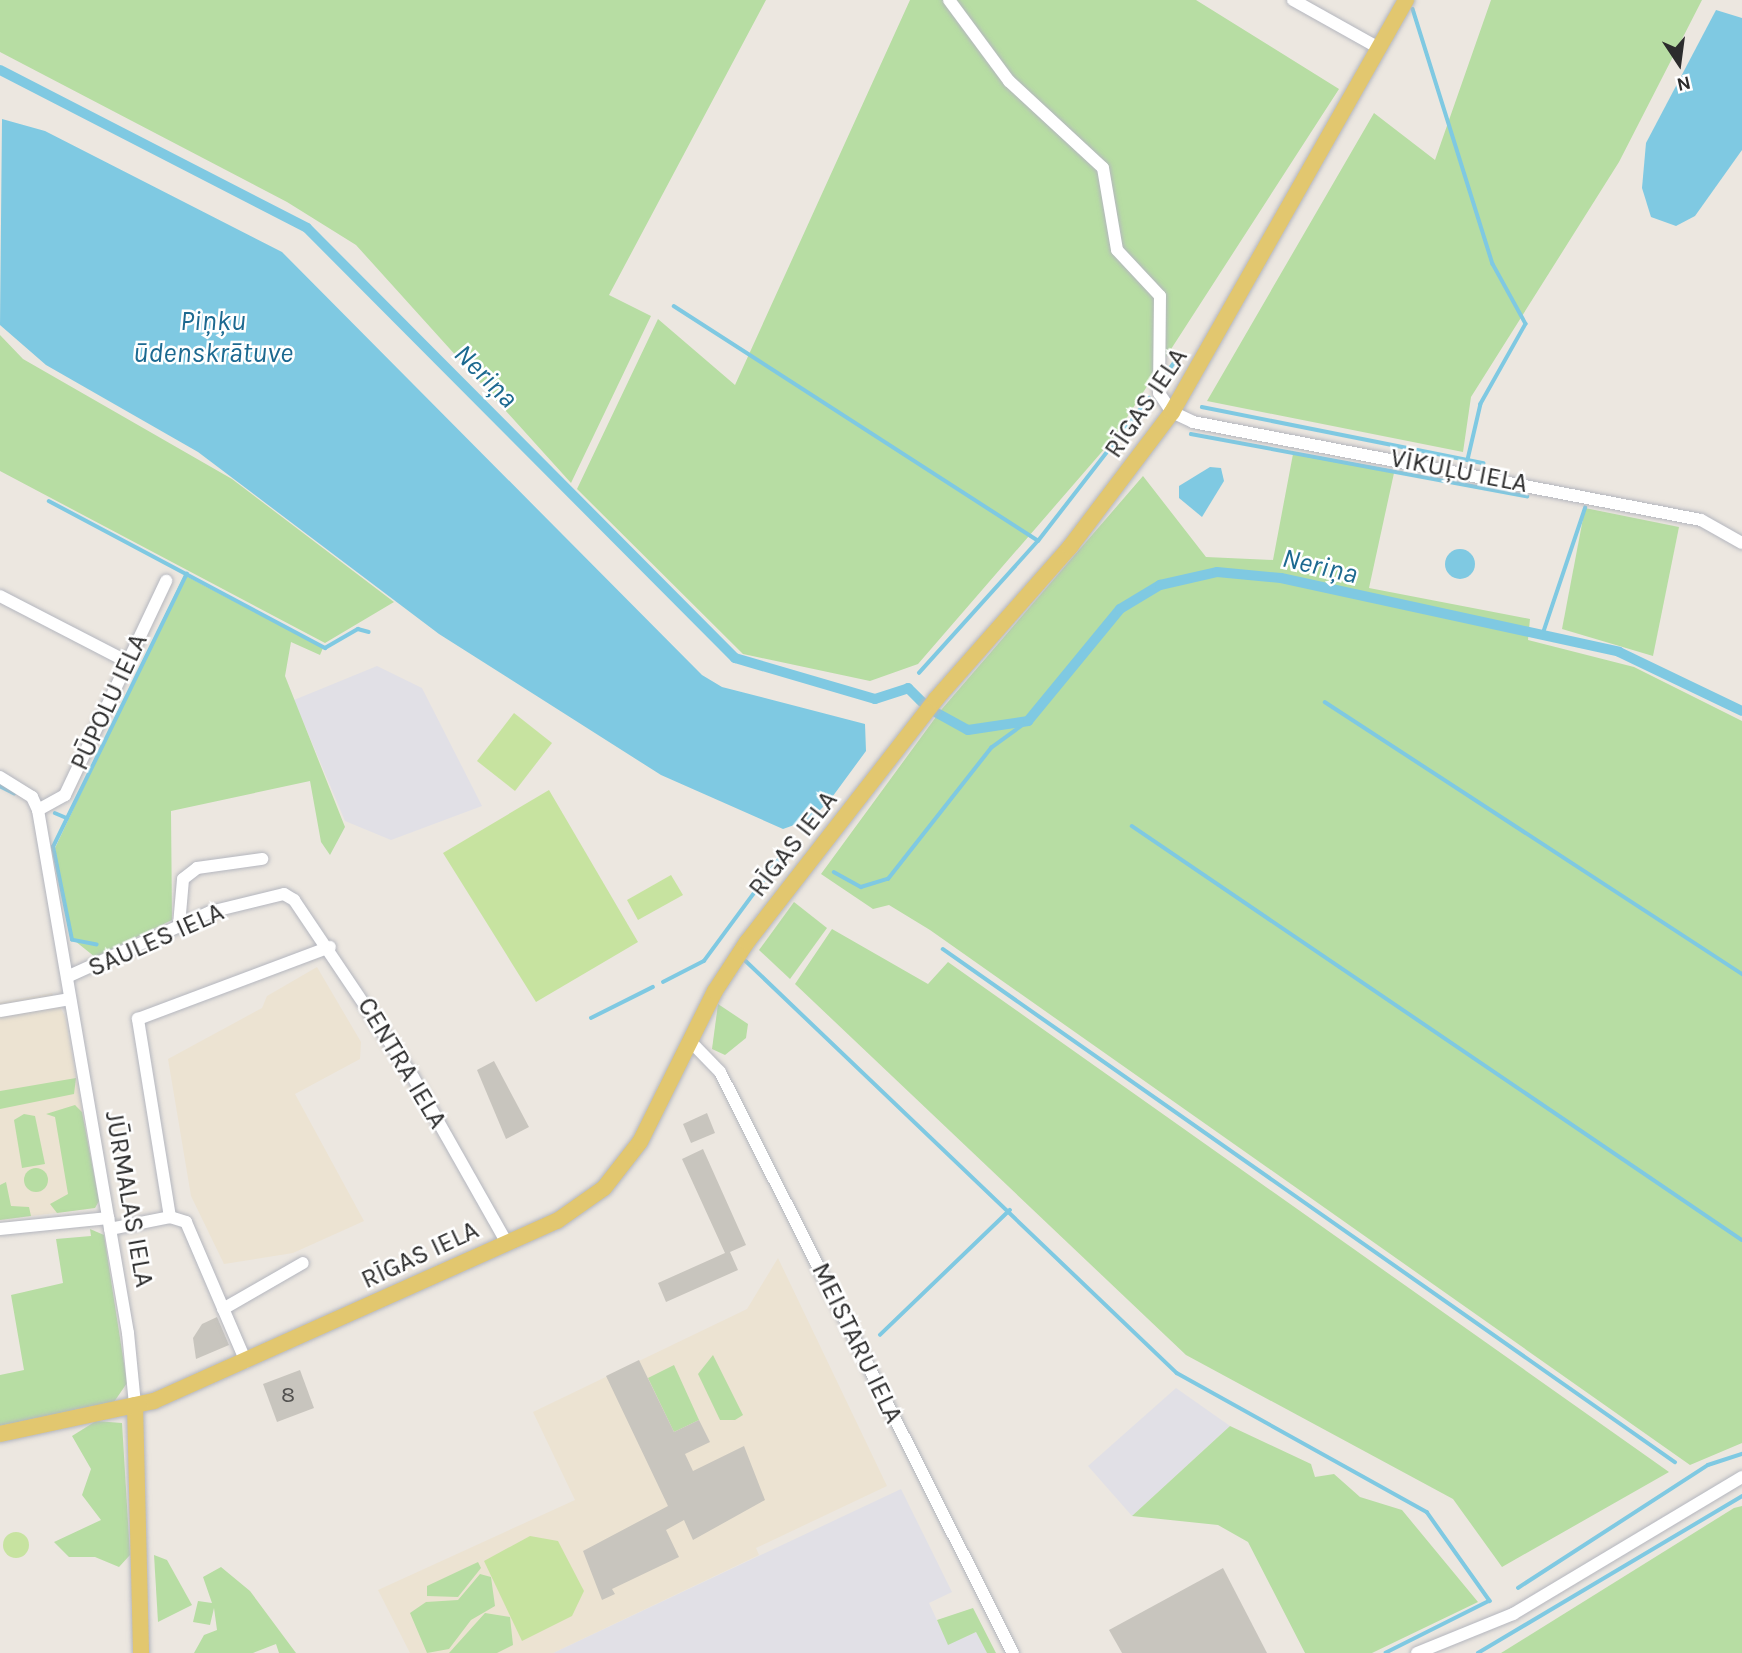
<!DOCTYPE html>
<meta charset="utf-8">
<style>
body{margin:0}
#map{position:relative;width:1742px;height:1653px;overflow:hidden;background:#ece7e0;font-family:Karla,sans-serif}
div>[style]{position:absolute}
[style*='--x']{left:calc(var(--x)*1px);top:calc(var(--y)*1px);width:calc(var(--w)*1px);rotate:calc(var(--a)*1deg)}
.industrial>*{inset:0;background:#e1e0e6}
.education>*{inset:0;background:#ece3d2}
.green>*{inset:0;background:#b7dda3}
.round{border-radius:50%}
.pitch>*{inset:0;background:#c7e3a0}
.water>*{inset:0;background:#7fc9e2}
.stream>*{height:3.5px;margin:-1.75px;padding:0 1.75px;transform-origin:1.75px;border-radius:1.75px;background:#7fc9e2}
.canal>*{height:10px;margin:-5px;padding:0 5px;transform-origin:5px;border-radius:5px;background:#7fc9e2}
.building>*{inset:0;background:#c8c5be}
.roads{filter:drop-shadow(0 0 2px #b4b6be) drop-shadow(0 0 2px #b4b6be)}
.minor>*{height:12px;margin:-6px;padding:0 6px;transform-origin:6px;border-radius:6px;background:#fff}
.major>*{height:16px;margin:-8px;padding:0 8px;transform-origin:8px;border-radius:8px;background:#e2c76f}
span{translate:-50% -50%;white-space:nowrap;text-align:center;line-height:1.15;-webkit-text-stroke:5px #fff;paint-order:stroke}
.number-label{font-size:23px;color:#535250}
.number-label span{-webkit-text-stroke-width:0}
.street-label{font-size:26px;color:#2c2c2c}
.water-label{font-size:28px;color:#1c6990;font-style:italic}
.north{position:absolute;left:1644px;top:28px;width:70px;height:70px;-webkit-text-stroke:5px #fff;paint-order:stroke;rotate:167deg;font-size:19px;font-weight:700;line-height:28px;text-align:center;color:#2c2c2c}
.north::after{content:'';display:block;margin:auto;width:24px;height:32px;background:#2c2c2c;clip-path:polygon(50% 0,100% 100%,50% 72%,0 100%)}
</style>
<div id="map">
<div class="industrial">
<div style="clip-path:polygon(377px 666px,422px 688px,482px 806px,391px 840px,345px 821px,294px 700px)"></div>
<div style="clip-path:polygon(1176px 1388px,1230px 1426px,1132px 1516px,1088px 1466px)"></div>
<div style="clip-path:polygon(901px 1489px,952px 1592px,929px 1603px,948px 1644px,976px 1632px,987px 1653px,553px 1653px)"></div>
</div>
<div class="education">
<div style="clip-path:polygon(317px 967px,361px 1042px,360px 1059px,295px 1094px,364px 1221px,293px 1253px,224px 1264px,191px 1196px,168px 1059px,262px 1008px,267px 996px)"></div>
<div style="clip-path:polygon(52px 993px,65px 1016px,99px 1201px,95px 1208px,0 1220px,0 1002px)"></div>
<div style="clip-path:polygon(778px 1258px,887px 1486px,756px 1548px,759px 1555px,553px 1653px,410px 1653px,378px 1590px,575px 1500px,533px 1412px,747px 1309px)"></div>
</div>
<div class="green">
<div style="clip-path:polygon(0 0,766px 0,609px 295px,651px 316px,571px 483px,356px 245px,287px 202px,0 52px)"></div>
<div style="clip-path:polygon(910px 0,1196px 0,1339px 89px,1113px 439px,918px 664px,870px 681px,743px 654px,577px 489px,658px 319px,735px 385px)"></div>
<div style="clip-path:polygon(1491px 0,1702px 0,1619px 162px,1471px 397px,1463px 452px,1207px 401px,1374px 113px,1435px 160px)"></div>
<div style="clip-path:polygon(0 335px,23px 359px,232px 479px,394px 602px,325px 643px,0 471px)"></div>
<div style="clip-path:polygon(1293px 454px,1394px 473px,1369px 588px,1530px 619px,1528px 640px,1634px 667px,1742px 721px,1742px 1443px,1690px 1465px,930px 930px,889px 905px,873px 909px,821px 874px,941px 710px,1143px 476px,1206px 557px,1273px 560px)"></div>
<div style="clip-path:polygon(1585px 508px,1679px 527px,1653px 656px,1562px 629px)"></div>
<div style="clip-path:polygon(184px 575px,323px 648px,320px 655px,291px 642px,285px 676px,345px 827px,330px 855px,321px 842px,310px 781px,171px 811px,172px 920px,95px 957px,70px 937px,55px 848px)"></div>
<div style="clip-path:polygon(794px 902px,827px 928px,790px 979px,759px 950px)"></div>
<div style="clip-path:polygon(832px 929px,928px 984px,948px 962px,1669px 1472px,1502px 1567px,1453px 1499px,1186px 1355px,795px 984px)"></div>
<div style="clip-path:polygon(718px 1004px,748px 1024px,746px 1038px,725px 1055px,712px 1049px)"></div>
<div style="clip-path:polygon(76px 1078px,74px 1094px,0 1109px,0 1091px)"></div>
<div style="clip-path:polygon(75px 1105px,82px 1112px,99px 1201px,95px 1208px,57px 1213px,50px 1204px,68px 1194px,55px 1117px,46px 1114px)"></div>
<div style="clip-path:polygon(24px 1114px,35px 1116px,45px 1164px,22px 1168px,14px 1120px)"></div>
<div class="round" style="left:24px;top:1168px;width:24px;height:24px"></div>
<div style="clip-path:polygon(6px 1182px,11px 1206px,29px 1207px,31px 1216px,0 1220px,0 1185px)"></div>
<div style="clip-path:polygon(90px 1229px,104px 1235px,127px 1383px,114px 1402px,0 1426px,0 1375px,24px 1370px,11px 1295px,63px 1283px,56px 1239px,91px 1236px)"></div>
<div style="clip-path:polygon(713px 1355px,743px 1415px,735px 1420px,720px 1420px,698px 1374px)"></div>
<div style="clip-path:polygon(674px 1365px,699px 1420px,674px 1432px,648px 1378px)"></div>
<div style="clip-path:polygon(96px 1421px,122px 1423px,130px 1555px,119px 1567px,95px 1557px,69px 1557px,54px 1542px,101px 1520px,82px 1495px,91px 1469px,72px 1436px)"></div>
<div style="clip-path:polygon(1230px 1426px,1311px 1464px,1315px 1477px,1334px 1474px,1360px 1497px,1402px 1510px,1478px 1602px,1372px 1653px,1305px 1653px,1248px 1542px,1218px 1525px,1132px 1516px)"></div>
<div style="clip-path:polygon(1742px 1506px,1742px 1653px,1501px 1653px,1734px 1508px)"></div>
<div style="clip-path:polygon(154px 1555px,167px 1560px,192px 1605px,158px 1622px)"></div>
<div style="clip-path:polygon(478px 1562px,481px 1568px,458px 1597px,427px 1596px,427px 1586px)"></div>
<div style="clip-path:polygon(221px 1567px,250px 1591px,296px 1653px,279px 1653px,276px 1644px,253px 1653px,194px 1653px,204px 1635px,217px 1630px,214px 1608px,210px 1625px,193px 1622px,198px 1601px,212px 1603px,203px 1577px)"></div>
<div style="clip-path:polygon(480px 1574px,491px 1577px,495px 1606px,471px 1620px,449px 1649px,427px 1653px,410px 1613px,426px 1602px,458px 1600px)"></div>
<div style="clip-path:polygon(973px 1608px,996px 1653px,987px 1653px,976px 1632px,948px 1645px,937px 1620px)"></div>
<div style="clip-path:polygon(485px 1613px,510px 1617px,513px 1645px,497px 1653px,449px 1653px)"></div>
</div>
<div class="pitch">
<div style="clip-path:polygon(514px 713px,552px 743px,515px 791px,477px 761px)"></div>
<div style="clip-path:polygon(549px 790px,638px 942px,536px 1002px,443px 853px)"></div>
<div style="clip-path:polygon(671px 875px,683px 895px,638px 920px,627px 900px)"></div>
<div class="round" style="left:3px;top:1532px;width:26px;height:26px"></div>
<div style="clip-path:polygon(530px 1536px,558px 1541px,584px 1591px,572px 1616px,522px 1641px,484px 1561px)"></div>
</div>
<div class="water">
<div style="clip-path:polygon(1716px 10px,1742px 18px,1742px 150px,1695px 216px,1676px 226px,1651px 217px,1642px 188px,1646px 143px)"></div>
<div style="clip-path:polygon(2px 119px,45px 131px,282px 252px,702px 675px,722px 687px,865px 724px,866px 751px,830px 800px,811px 819px,783px 829px,661px 775px,439px 634px,198px 452px,46px 365px,0 325px)"></div>
<div style="clip-path:polygon(1210px 467px,1221px 468px,1224px 481px,1202px 517px,1179px 498px,1179px 486px)"></div>
<div class="round" style="left:1445px;top:549px;width:30px;height:30px"></div>
</div>
<div class="stream">
<div style="--x:1413;--y:9;--w:267;--a:72.6"></div>
<div style="--x:1493;--y:264;--w:68;--a:61.2"></div>
<div style="--x:1526;--y:324;--w:92;--a:119.4"></div>
<div style="--x:1481;--y:404;--w:57;--a:103.1"></div>
<div style="--x:674;--y:306;--w:433;--a:32.8"></div>
<div style="--x:1163;--y:378;--w:26;--a:-54"></div>
<div style="--x:1202;--y:407;--w:287;--a:11.3"></div>
<div style="--x:1191;--y:434;--w:342;--a:10.5"></div>
<div style="--x:49;--y:501;--w:313;--a:28"></div>
<div style="--x:325;--y:648;--w:38;--a:-30"></div>
<div style="--x:358;--y:629;--w:11;--a:15"></div>
<div style="--x:1543;--y:633;--w:132;--a:-71.4"></div>
<div style="--x:919;--y:673;--w:178;--a:-48"></div>
<div style="--x:1038;--y:541;--w:181;--a:-52.2"></div>
<div style="--x:1325;--y:702;--w:498;--a:33.1"></div>
<div style="--x:0;--y:786;--w:16;--a:27"></div>
<div style="--x:55;--y:813;--w:13;--a:23"></div>
<div style="--x:1132;--y:826;--w:737;--a:34.16"></div>
<div style="--x:834;--y:872;--w:31;--a:29"></div>
<div style="--x:861;--y:887;--w:28;--a:-17"></div>
<div style="--x:888;--y:879;--w:167;--a:-51.8"></div>
<div style="--x:991;--y:748;--w:46;--a:-36.1"></div>
<div style="--x:97;--y:945;--w:25;--a:-169"></div>
<div style="--x:72;--y:940;--w:95;--a:-101.5"></div>
<div style="--x:53;--y:847;--w:304;--a:-63.9"></div>
<div style="--x:943;--y:949;--w:894;--a:35.02"></div>
<div style="--x:746;--y:961;--w:596;--a:43.71"></div>
<div style="--x:1177;--y:1373;--w:286;--a:29.1"></div>
<div style="--x:1427;--y:1512;--w:109;--a:54.7"></div>
<div style="--x:1490;--y:1601;--w:116;--a:153.4"></div>
<div style="--x:663;--y:982;--w:46;--a:-27.1"></div>
<div style="--x:704;--y:961;--w:133;--a:-53.6"></div>
<div style="--x:591;--y:1018;--w:69;--a:-26.6"></div>
<div style="--x:880;--y:1335;--w:180;--a:-43.9"></div>
<div style="--x:1518;--y:1588;--w:226;--a:-32.9"></div>
<div style="--x:1708;--y:1465;--w:36;--a:-18"></div>
<div style="--x:1478;--y:1653;--w:307;--a:-30.7"></div>
</div>
<div class="canal">
<div style="--x:0;--y:70;--w:345;--a:27.2"></div>
<div style="--x:307;--y:228;--w:607;--a:45.13"></div>
<div style="--x:735;--y:658;--w:146;--a:16.3"></div>
<div style="--x:875;--y:699;--w:35;--a:-18"></div>
<div style="--x:908;--y:688;--w:20;--a:45"></div>
<div style="--x:937;--y:713;--w:35;--a:29"></div>
<div style="--x:968;--y:730;--w:61;--a:-8.5"></div>
<div style="--x:1028;--y:721;--w:145;--a:-50.6"></div>
<div style="--x:1120;--y:609;--w:47;--a:-31"></div>
<div style="--x:1160;--y:585;--w:58;--a:-12.8"></div>
<div style="--x:1217;--y:572;--w:64;--a:5.4"></div>
<div style="--x:1281;--y:578;--w:346;--a:12.3"></div>
<div style="--x:1619;--y:652;--w:136;--a:25.6"></div>
</div>
<div class="building">
<div style="clip-path:polygon(494px 1061px,529px 1127px,506px 1139px,477px 1070px)"></div>
<div style="clip-path:polygon(707px 1113px,715px 1133px,691px 1143px,683px 1124px)"></div>
<div style="clip-path:polygon(703px 1149px,746px 1245px,730px 1252px,738px 1270px,666px 1302px,658px 1283px,725px 1253px,682px 1159px)"></div>
<div style="clip-path:polygon(217px 1317px,229px 1345px,196px 1359px,193px 1338px,202px 1324px)"></div>
<div style="clip-path:polygon(639px 1360px,674px 1432px,699px 1420px,710px 1442px,685px 1454px,693px 1471px,744px 1446px,765px 1500px,693px 1540px,684px 1520px,666px 1530px,679px 1557px,612px 1589px,615px 1594px,602px 1600px,583px 1551px,668px 1506px,606px 1376px)"></div>
<div style="clip-path:polygon(300px 1370px,314px 1408px,277px 1422px,263px 1384px)"></div>
<div style="clip-path:polygon(1223px 1568px,1267px 1653px,1122px 1653px,1109px 1630px)"></div>
</div>
<div class="roads">
<div class="minor">
<div style="--x:949;--y:0;--w:101;--a:53.5"></div>
<div style="--x:1009;--y:81;--w:128;--a:42.8"></div>
<div style="--x:1103;--y:168;--w:83;--a:80.3"></div>
<div style="--x:1117;--y:250;--w:63;--a:46.9"></div>
<div style="--x:1160;--y:296;--w:97;--a:90.6"></div>
<div style="--x:1159;--y:393;--w:23;--a:56"></div>
<div style="--x:1172;--y:412;--w:23;--a:25"></div>
<div style="--x:1193;--y:422;--w:517;--a:10.92"></div>
<div style="--x:1701;--y:520;--w:47;--a:29.3"></div>
<div style="--x:1293;--y:0;--w:98;--a:29.2"></div>
<div style="--x:0;--y:596;--w:144;--a:27.3"></div>
<div style="--x:0;--y:777;--w:38;--a:32"></div>
<div style="--x:32;--y:797;--w:14;--a:65"></div>
<div style="--x:38;--y:810;--w:531;--a:80.24"></div>
<div style="--x:128;--y:1333;--w:72;--a:84.4"></div>
<div style="--x:38;--y:810;--w:31;--a:-29"></div>
<div style="--x:65;--y:795;--w:237;--a:-64.7"></div>
<div style="--x:179;--y:925;--w:46;--a:-85"></div>
<div style="--x:183;--y:879;--w:18;--a:-38"></div>
<div style="--x:197;--y:868;--w:66;--a:-7.9"></div>
<div style="--x:69;--y:976;--w:155;--a:-24.4"></div>
<div style="--x:210;--y:912;--w:76;--a:-13.7"></div>
<div style="--x:284;--y:894;--w:12;--a:31"></div>
<div style="--x:294;--y:900;--w:213;--a:56.1"></div>
<div style="--x:413;--y:1077;--w:191;--a:60.5"></div>
<div style="--x:0;--y:1011;--w:71;--a:-9.7"></div>
<div style="--x:690;--y:1041;--w:43;--a:45.9"></div>
<div style="--x:720;--y:1072;--w:651;--a:63.24"></div>
<div style="--x:170;--y:1217;--w:17;--a:17"></div>
<div style="--x:186;--y:1222;--w:152;--a:66.8"></div>
<div style="--x:0;--y:1229;--w:109;--a:-5.8"></div>
<div style="--x:110;--y:1229;--w:61;--a:-11.3"></div>
<div style="--x:170;--y:1217;--w:201;--a:-99.2"></div>
<div style="--x:138;--y:1019;--w:205;--a:-20.6"></div>
<div style="--x:223;--y:1309;--w:92;--a:-29.9"></div>
<div style="--x:1417;--y:1653;--w:104;--a:-22.1"></div>
<div style="--x:1513;--y:1614;--w:267;--a:-30.9"></div>
</div>
<div class="major">
<div style="--x:135;--y:1405;--w:248;--a:88.6"></div>
<div style="--x:0;--y:1434;--w:157;--a:-12.1"></div>
<div style="--x:154;--y:1401;--w:441;--a:-24.1"></div>
<div style="--x:557;--y:1221;--w:57;--a:-35.1"></div>
<div style="--x:604;--y:1188;--w:58;--a:-52"></div>
<div style="--x:640;--y:1142;--w:169;--a:-63.6"></div>
<div style="--x:715;--y:991;--w:59;--a:-56.9"></div>
<div style="--x:747;--y:942;--w:308;--a:-52.1"></div>
<div style="--x:936;--y:699;--w:203;--a:-48.6"></div>
<div style="--x:1070;--y:547;--w:169;--a:-52.9"></div>
<div style="--x:1172;--y:412;--w:474;--a:-60.4"></div>
</div>
</div>
<div class="number-label">
<span style="left:288px;top:1395px">8</span>
</div>
<div class="street-label">
<span style="left:1146px;top:403px;rotate:-56deg">RĪGAS IELA</span>
<span style="left:1459px;top:471px;rotate:11deg">VĪKUĻU IELA</span>
<span style="left:109px;top:702px;rotate:-65deg">PŪPOLU IELA</span>
<span style="left:793px;top:844px;rotate:-52deg">RĪGAS IELA</span>
<span style="left:156px;top:940px;rotate:-24deg">SAULES IELA</span>
<span style="left:402px;top:1063px;rotate:59deg">CENTRA IELA</span>
<span style="left:129px;top:1199px;rotate:80deg">JŪRMALAS IELA</span>
<span style="left:420px;top:1255px;rotate:-25deg">RĪGAS IELA</span>
<span style="left:857px;top:1343px;rotate:64deg">MEISTARU IELA</span>
</div>
<div class="water-label">
<span style="left:213px;top:337px">Piņķu<br>ūdenskrātuve</span>
<span style="left:486px;top:376px;rotate:45deg">Neriņa</span>
<span style="left:1320px;top:566px;rotate:13deg">Neriņa</span>
</div>
<div class="north">N</div>
</div>
